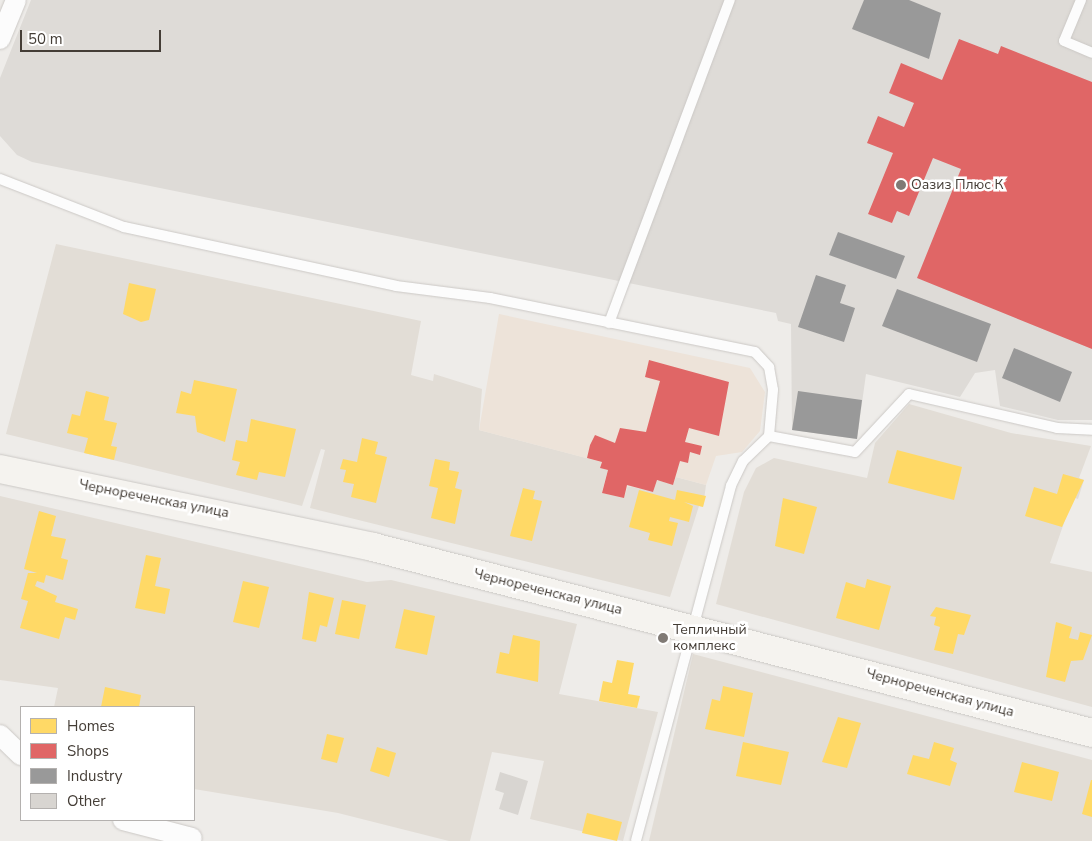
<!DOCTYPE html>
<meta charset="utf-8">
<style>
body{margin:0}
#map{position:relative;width:1092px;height:841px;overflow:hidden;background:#eeece9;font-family:"Nunito Sans",sans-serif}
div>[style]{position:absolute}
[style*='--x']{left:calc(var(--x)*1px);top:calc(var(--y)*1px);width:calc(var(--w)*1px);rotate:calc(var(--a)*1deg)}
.residential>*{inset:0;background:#e2ddd6}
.commercial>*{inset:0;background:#ede3d9}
.industrial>*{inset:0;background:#dedbd7}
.homes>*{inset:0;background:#ffd966}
.shops>*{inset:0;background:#e06666}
.industry>*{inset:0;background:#999}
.building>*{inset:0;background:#d8d5d1}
.roads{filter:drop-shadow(0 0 1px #cbc8c5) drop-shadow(0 0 1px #cbc8c5)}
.lane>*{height:10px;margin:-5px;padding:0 5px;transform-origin:5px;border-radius:5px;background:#fcfcfc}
.street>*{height:20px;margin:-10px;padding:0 10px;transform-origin:10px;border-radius:10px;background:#fcfcfc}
.secondary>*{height:28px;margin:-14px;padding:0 14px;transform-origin:14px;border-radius:14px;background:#f5f3ef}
.dots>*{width:14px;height:14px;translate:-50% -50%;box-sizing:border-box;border:2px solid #fff;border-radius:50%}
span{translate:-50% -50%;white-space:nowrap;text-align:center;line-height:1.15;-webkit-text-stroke:5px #fff;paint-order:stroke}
.poi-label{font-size:14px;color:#443d36}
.left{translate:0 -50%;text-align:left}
.street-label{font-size:14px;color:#443d36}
.legend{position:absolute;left:20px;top:706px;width:175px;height:115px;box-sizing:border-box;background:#fff;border:1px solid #b4b1af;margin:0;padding:6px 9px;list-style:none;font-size:15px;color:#443d36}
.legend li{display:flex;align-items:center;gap:10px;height:25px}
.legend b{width:25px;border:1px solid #b4b1af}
.scale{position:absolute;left:20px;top:30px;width:141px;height:22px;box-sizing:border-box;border:2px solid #443d36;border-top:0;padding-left:6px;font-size:15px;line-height:18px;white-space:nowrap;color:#443d36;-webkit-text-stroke:4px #fff;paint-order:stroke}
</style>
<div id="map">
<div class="residential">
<div style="clip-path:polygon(56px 244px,421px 321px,411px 375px,433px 381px,434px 374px,482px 389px,479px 430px,602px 462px,608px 470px,602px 492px,676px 477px,706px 485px,703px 507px,699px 506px,670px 597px,310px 508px,325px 450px,321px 449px,302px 506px,6px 434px)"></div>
<div style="clip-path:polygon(909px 404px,1011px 433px,1091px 446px,1079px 478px,1084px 480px,1078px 499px,1073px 497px,1050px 563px,1092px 572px,1092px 707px,716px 604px,744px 492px,756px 468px,774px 458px,867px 478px,875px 443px)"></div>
<div style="clip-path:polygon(0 496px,367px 582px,391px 580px,577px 624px,559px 694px,658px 712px,623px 841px,530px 819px,544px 761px,492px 752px,470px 841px,449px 841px,338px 813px,194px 789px,194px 707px,54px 707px,58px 688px,0 680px)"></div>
<div style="clip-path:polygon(693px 654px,1092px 760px,1092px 841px,649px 841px)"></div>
</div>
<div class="commercial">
<div style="clip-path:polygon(499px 314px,750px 368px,765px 392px,760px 431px,742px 452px,716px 456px,706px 485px,676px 477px,673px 485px,657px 480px,653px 492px,628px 486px,624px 498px,602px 493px,608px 470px,600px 468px,601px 462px,479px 430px)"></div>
</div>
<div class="industrial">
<div style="clip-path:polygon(31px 0,1092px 0,1092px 420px,1058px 420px,1000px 406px,995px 370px,975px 373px,960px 397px,866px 374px,857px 439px,792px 430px,791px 324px,778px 321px,776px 313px,32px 162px,17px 155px,0 136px,0 78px)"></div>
</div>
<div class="homes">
<div style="clip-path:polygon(129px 283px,156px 289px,149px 320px,141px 322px,123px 314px)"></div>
<div style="clip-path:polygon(194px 380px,237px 389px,225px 442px,197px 432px,195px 416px,176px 413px,181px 391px,191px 394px)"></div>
<div style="clip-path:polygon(86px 391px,109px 397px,104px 420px,117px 423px,111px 446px,117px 447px,114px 460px,84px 453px,88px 438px,67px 433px,72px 414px,80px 416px)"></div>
<div style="clip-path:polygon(251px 419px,296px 429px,285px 477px,259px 472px,257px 480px,236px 475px,240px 462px,232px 460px,236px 440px,247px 442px)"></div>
<div style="clip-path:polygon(362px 438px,378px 442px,375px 454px,387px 457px,376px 503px,351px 497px,354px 484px,343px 482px,346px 470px,340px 469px,343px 459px,357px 462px)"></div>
<div style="clip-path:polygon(897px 450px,962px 467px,954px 500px,888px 483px)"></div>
<div style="clip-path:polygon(435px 459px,450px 462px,449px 470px,459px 472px,455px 488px,462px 490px,455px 524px,431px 518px,438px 488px,429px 486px)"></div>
<div style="clip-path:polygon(1063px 474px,1084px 480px,1062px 527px,1025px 516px,1034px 487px,1057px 494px)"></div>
<div style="clip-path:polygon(523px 488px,535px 491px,533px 499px,542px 501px,532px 541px,510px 536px)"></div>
<div style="clip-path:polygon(639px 490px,675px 500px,677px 490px,706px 496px,703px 507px,684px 502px,693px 506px,689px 522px,670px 517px,669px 521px,678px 523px,672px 546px,648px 540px,650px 533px,629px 527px)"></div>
<div style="clip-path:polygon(783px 498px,817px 507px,804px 554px,775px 546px)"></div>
<div style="clip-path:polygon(39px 511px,56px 516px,51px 536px,66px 539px,61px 558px,68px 560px,63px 580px,46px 575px,44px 583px,37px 581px,35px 586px,57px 596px,55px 602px,78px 609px,75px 620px,65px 617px,59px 639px,20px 628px,28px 601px,21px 599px,28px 573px,37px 573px,24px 569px)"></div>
<div style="clip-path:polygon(146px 555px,161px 558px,155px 586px,170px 589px,165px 614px,135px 608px)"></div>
<div style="clip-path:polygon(867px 579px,891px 586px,879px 630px,836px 618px,846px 582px,865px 588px)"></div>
<div style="clip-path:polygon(243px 581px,269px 587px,259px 628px,233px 622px)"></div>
<div style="clip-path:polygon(309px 592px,334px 598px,327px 627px,320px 625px,316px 642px,302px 639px)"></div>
<div style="clip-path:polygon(342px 600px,366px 605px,359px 639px,335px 634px)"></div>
<div style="clip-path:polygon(936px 607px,971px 615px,964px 635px,958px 634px,953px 654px,934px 650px,940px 627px,934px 625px,936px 617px,930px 616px)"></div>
<div style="clip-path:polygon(404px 609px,435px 616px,427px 655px,395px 648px)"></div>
<div style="clip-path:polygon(1056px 622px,1072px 627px,1069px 638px,1078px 640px,1080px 632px,1092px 635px,1083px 660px,1071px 661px,1065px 682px,1046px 677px)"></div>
<div style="clip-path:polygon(513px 635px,540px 641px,538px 682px,496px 673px,500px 652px,509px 654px)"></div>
<div style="clip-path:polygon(617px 660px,634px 663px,628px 694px,640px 696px,637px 708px,599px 701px,603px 681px,612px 683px)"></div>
<div style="clip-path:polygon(723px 686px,753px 693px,744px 737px,705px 729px,712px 699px,720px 701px)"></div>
<div style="clip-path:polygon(105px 687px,141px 695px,139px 707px,101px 707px)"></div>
<div style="clip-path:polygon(838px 717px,861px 723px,847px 768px,822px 762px)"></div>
<div style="clip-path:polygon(327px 734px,344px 738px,337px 763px,321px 759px)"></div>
<div style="clip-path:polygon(743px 742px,789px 752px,781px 785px,736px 776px)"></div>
<div style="clip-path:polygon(934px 742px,954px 748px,950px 760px,957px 763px,950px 786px,907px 774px,913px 755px,929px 759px)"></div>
<div style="clip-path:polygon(377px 747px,396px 753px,389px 777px,370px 771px)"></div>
<div style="clip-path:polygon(1022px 762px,1059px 772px,1052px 801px,1014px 792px)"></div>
<div style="clip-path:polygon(1091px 780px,1092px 780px,1092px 817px,1082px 814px)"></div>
<div style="clip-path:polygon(587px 813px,622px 822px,617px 841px,582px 833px)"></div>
</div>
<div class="shops">
<div style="clip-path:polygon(959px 39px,998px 54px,1001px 46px,1092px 82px,1092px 349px,917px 278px,961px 169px,933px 158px,909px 216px,897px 211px,892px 223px,868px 214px,893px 153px,867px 143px,878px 116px,904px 127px,914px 103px,889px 93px,901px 63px,942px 80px)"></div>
<div style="clip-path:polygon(649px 360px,729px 382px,719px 436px,689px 428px,685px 442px,702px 446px,700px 455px,690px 452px,688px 463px,680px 461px,673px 485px,657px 480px,653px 492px,627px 485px,624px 498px,602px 493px,608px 470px,600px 468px,602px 462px,587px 458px,590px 445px,595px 435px,615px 443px,620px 428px,646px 432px,660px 381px,645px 377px)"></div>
</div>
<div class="industry">
<div style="clip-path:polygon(864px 0,909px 0,941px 13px,929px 59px,852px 29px)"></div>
<div style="clip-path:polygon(838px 232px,905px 256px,896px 279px,829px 255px)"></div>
<div style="clip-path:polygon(816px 275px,846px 285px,840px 303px,855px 308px,844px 342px,798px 327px)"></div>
<div style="clip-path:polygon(897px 289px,991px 324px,977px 362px,882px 326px)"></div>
<div style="clip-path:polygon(1014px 348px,1072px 372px,1060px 402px,1002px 378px)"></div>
<div style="clip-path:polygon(798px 391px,862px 400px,857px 439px,792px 430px)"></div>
</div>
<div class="building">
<div style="clip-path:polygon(500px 772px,528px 781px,518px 815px,499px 809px,504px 793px,495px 790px)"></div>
</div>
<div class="roads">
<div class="lane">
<div style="--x:1081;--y:0;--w:44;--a:112.5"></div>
<div style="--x:1064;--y:41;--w:30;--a:23"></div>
<div style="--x:0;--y:179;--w:133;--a:21.2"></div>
<div style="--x:124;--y:227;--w:278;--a:12.2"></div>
<div style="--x:396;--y:286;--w:95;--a:7.3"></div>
<div style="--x:490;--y:298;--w:270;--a:11.5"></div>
<div style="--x:755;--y:352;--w:21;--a:47"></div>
<div style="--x:769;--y:367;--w:23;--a:80"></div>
<div style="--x:773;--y:390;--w:46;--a:95"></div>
<div style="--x:769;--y:436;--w:36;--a:136"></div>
<div style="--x:743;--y:461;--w:28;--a:116"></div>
<div style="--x:731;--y:486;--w:367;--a:105"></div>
<div style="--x:609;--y:323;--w:345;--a:-69.5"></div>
<div style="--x:769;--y:436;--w:87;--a:10.5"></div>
<div style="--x:855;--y:452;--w:79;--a:-47"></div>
<div style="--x:909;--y:394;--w:152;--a:12.9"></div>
<div style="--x:1057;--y:428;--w:35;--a:3"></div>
</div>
<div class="street">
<div style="--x:0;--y:39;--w:42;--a:-67.7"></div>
<div style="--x:0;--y:735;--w:29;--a:44"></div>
<div style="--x:123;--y:820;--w:71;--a:14.6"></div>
</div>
<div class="secondary">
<div style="--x:0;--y:469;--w:381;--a:11.8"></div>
<div style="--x:373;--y:547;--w:743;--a:14.5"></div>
</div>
</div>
<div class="dots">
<div style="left:901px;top:185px;background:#807a75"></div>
<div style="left:663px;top:638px;background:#807a75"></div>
</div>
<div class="poi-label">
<span class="left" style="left:911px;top:185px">Оазиз Плюс К</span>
<span class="left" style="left:673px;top:638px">Тепличный<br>комплекс</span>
</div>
<div class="street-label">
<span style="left:154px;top:499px;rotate:11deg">Чернореченская улица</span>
<span style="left:548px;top:592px;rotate:14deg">Чернореченская улица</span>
<span style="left:940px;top:693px;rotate:15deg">Чернореченская улица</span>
</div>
<ul class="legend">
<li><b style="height:14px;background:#ffd966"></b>Homes</li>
<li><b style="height:14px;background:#e06666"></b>Shops</li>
<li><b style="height:14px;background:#999"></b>Industry</li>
<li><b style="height:14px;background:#d8d5d1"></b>Other</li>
</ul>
<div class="scale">50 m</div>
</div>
